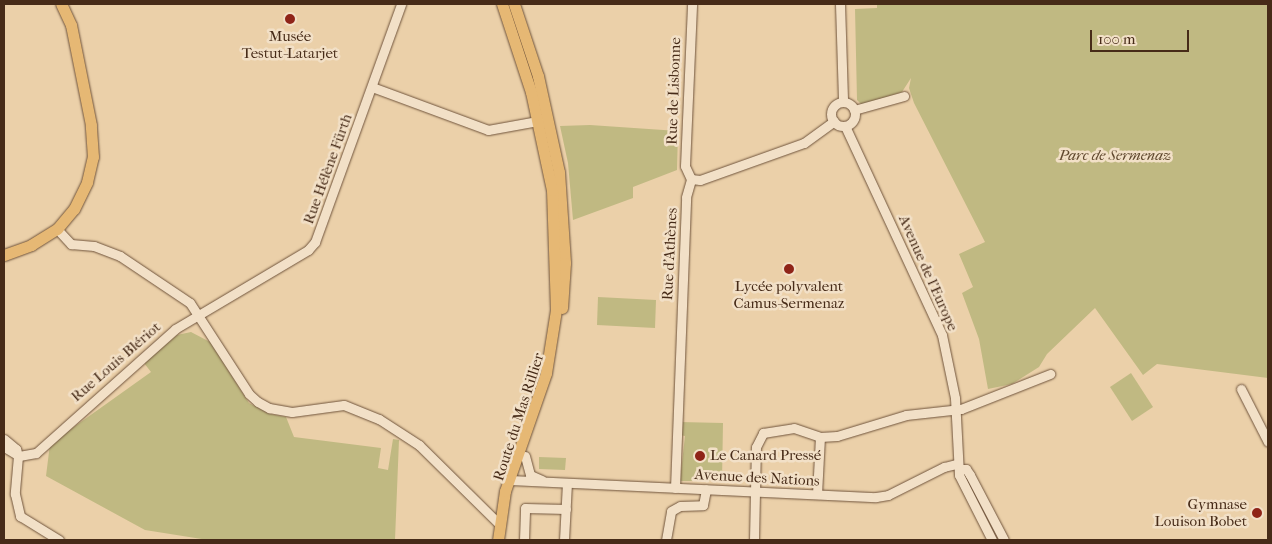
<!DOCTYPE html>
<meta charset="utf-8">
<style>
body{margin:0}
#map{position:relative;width:1272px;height:544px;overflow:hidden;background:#ebd0a9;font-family:"IM FELL French Canon",serif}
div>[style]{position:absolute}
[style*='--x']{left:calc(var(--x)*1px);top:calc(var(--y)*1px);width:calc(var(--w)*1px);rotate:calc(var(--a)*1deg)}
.green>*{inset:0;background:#c0b982}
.roads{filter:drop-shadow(0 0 1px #70543c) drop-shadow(0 0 1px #70543c)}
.minor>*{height:9px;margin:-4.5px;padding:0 4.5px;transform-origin:4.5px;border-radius:4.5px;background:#f2e0c7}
.minor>.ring{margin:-4.5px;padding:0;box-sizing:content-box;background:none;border:9px solid #f2e0c7;border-radius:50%}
.major>*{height:11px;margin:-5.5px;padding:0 5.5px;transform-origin:5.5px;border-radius:5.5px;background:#e6b874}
.dots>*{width:14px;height:14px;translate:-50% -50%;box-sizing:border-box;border:2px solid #f2e0c7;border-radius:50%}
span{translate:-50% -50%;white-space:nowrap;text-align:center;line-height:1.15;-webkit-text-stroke:5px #f2e0c7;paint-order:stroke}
.poi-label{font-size:15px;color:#472b18}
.left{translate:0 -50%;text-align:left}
.right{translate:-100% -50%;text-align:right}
.street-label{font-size:15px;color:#472b18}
.park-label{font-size:15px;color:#5f472d;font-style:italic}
.frame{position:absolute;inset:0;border:5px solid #472b18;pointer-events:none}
.scale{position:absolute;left:1090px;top:30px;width:99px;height:22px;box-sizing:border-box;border:2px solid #472b18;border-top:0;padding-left:6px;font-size:15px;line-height:18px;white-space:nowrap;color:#472b18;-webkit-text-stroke:4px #f2e0c7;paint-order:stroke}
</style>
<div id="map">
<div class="green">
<div style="clip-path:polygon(877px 4px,1268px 4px,1268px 378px,1157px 364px,1143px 375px,1095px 308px,1047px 354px,1039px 367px,1012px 384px,988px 389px,979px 339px,962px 293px,973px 287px,959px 254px,985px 242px,914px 103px,909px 88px,911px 78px,902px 92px,862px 105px,857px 100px,855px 9px,877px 8px)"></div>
<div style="clip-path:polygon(590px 125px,678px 131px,677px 170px,633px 187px,633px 198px,573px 220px,568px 163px,560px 126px)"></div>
<div style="clip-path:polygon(598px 297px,656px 300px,655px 328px,597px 325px)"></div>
<div style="clip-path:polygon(191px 332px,210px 342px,249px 403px,270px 414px,286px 417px,294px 437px,381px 448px,378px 468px,388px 470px,393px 439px,399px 440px,395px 540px,208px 540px,145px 530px,46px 476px,50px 444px,151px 372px,144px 363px,177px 335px)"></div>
<div style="clip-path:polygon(1131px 373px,1153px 407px,1132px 421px,1110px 387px)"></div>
<div style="clip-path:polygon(680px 422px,723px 423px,722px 481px,680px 481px,685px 436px,680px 435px)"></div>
<div style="clip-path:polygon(539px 457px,566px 458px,565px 470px,539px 469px)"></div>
</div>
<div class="roads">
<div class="minor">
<div style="--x:840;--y:4;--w:98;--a:88.2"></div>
<div style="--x:372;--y:87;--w:124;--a:20.3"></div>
<div style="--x:488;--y:130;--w:56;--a:-10.3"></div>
<div class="ring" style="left:831px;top:102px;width:15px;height:15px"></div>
<div style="--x:854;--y:110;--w:52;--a:-15.6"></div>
<div style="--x:845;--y:126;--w:230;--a:65.1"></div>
<div style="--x:942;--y:335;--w:64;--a:78.3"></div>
<div style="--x:955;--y:398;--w:77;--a:87"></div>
<div style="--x:959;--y:475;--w:73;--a:63.1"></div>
<div style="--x:691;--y:179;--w:14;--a:-115"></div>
<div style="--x:685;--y:166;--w:162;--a:-87.5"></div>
<div style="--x:57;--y:229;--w:21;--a:47"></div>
<div style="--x:71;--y:244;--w:23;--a:5"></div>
<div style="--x:94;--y:246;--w:28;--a:21"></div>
<div style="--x:120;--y:256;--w:84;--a:33.9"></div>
<div style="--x:190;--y:303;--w:108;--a:57"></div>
<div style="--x:249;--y:394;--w:12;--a:42"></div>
<div style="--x:258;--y:402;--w:13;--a:29"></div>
<div style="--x:269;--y:408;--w:23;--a:10"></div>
<div style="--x:292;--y:412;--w:52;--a:-7.7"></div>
<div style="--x:344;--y:405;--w:38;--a:22"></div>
<div style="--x:379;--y:419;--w:48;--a:33"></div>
<div style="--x:419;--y:445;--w:112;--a:44.6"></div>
<div style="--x:1241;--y:389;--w:59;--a:63"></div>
<div style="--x:4;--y:439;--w:16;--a:40"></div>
<div style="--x:16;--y:449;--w:7;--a:74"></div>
<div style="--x:18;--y:456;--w:38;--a:95"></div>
<div style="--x:15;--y:494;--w:23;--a:77"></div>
<div style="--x:20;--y:516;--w:46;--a:31.6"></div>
<div style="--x:4;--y:447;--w:17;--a:31"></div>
<div style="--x:19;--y:456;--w:17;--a:-10"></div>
<div style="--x:36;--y:453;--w:186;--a:-41.7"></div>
<div style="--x:175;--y:329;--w:155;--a:-30.7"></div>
<div style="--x:308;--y:250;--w:11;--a:-49"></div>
<div style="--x:315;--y:242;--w:253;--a:-70.1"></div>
<div style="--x:525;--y:456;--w:20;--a:75"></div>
<div style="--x:530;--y:475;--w:13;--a:23"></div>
<div style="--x:960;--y:469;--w:6;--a:0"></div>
<div style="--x:966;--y:469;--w:7;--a:56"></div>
<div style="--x:970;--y:475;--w:73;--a:62.4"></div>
<div style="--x:510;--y:480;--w:366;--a:2.7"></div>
<div style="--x:876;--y:497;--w:12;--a:-9"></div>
<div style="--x:888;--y:495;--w:63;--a:-26.6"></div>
<div style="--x:944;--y:467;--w:12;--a:-14"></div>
<div style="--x:675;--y:488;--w:291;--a:-87.8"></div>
<div style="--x:686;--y:197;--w:19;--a:-74"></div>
<div style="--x:691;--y:179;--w:9;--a:6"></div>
<div style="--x:700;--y:180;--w:110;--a:-19.6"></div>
<div style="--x:804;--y:143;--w:37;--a:-36"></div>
<div style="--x:817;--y:494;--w:57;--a:-87"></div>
<div style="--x:524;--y:540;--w:32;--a:-88"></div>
<div style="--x:525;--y:508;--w:41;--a:1.4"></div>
<div style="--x:564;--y:540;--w:57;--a:-87"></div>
<div style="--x:666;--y:540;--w:29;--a:-80"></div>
<div style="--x:671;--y:511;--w:10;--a:-29"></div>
<div style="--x:680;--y:506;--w:23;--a:-2"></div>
<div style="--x:703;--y:505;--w:16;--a:-79"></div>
<div style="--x:754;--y:540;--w:93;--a:-88.8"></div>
<div style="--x:756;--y:447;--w:16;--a:-63"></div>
<div style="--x:763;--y:433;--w:31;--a:-9"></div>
<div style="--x:794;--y:428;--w:28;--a:19"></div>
<div style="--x:820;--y:437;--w:17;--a:-3"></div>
<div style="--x:837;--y:436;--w:72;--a:-16.9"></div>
<div style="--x:906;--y:415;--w:55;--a:-6.2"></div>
<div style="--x:961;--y:409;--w:96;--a:-21.5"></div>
</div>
<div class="major">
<div style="--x:514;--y:4;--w:76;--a:71.6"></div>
<div style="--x:538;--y:76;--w:98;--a:77.7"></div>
<div style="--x:559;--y:172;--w:91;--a:86.2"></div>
<div style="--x:565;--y:263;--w:45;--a:93.8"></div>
<div style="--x:4;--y:255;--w:29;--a:-20"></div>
<div style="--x:31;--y:245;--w:31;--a:-32"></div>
<div style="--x:57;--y:229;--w:26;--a:-50"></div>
<div style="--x:74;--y:209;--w:30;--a:-64"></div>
<div style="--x:87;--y:182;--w:26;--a:-77"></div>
<div style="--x:93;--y:157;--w:32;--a:-94"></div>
<div style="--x:91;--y:125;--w:102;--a:-101.3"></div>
<div style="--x:71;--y:25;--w:23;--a:-115"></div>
<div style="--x:498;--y:540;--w:49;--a:-81.9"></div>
<div style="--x:505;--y:491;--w:125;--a:-70.8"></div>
<div style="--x:546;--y:373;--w:64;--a:-81"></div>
<div style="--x:556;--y:310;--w:120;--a:-91.9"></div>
<div style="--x:552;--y:190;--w:100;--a:-102.1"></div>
<div style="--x:531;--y:92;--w:93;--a:-108.2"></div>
</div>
</div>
<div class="dots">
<div style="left:290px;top:19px;background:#8f2418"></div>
<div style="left:789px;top:269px;background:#8f2418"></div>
<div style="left:700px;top:456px;background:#8f2418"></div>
<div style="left:1257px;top:513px;background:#8f2418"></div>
</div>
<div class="poi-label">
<span style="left:290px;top:45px">Musée<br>Testut-Latarjet</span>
<span style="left:789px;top:295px">Lycée polyvalent<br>Camus-Sermenaz</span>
<span class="left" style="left:710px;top:456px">Le Canard Pressé</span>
<span class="right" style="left:1247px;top:513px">Gymnase<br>Louison Bobet</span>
</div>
<div class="street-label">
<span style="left:674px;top:91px;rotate:-88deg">Rue de Lisbonne</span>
<span style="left:328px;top:169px;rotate:-70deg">Rue Hélène Fürth</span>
<span style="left:670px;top:254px;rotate:-87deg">Rue d'Athènes</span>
<span style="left:928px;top:273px;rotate:66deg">Avenue de l'Europe</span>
<span style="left:116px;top:362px;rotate:-41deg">Rue Louis Blériot</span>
<span style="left:519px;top:417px;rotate:-72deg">Route du Mas Rillier</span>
<span style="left:757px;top:478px;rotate:3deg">Avenue des Nations</span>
</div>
<div class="park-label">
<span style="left:1115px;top:156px">Parc de Sermenaz</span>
</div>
<div class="frame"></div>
<div class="scale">100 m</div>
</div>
